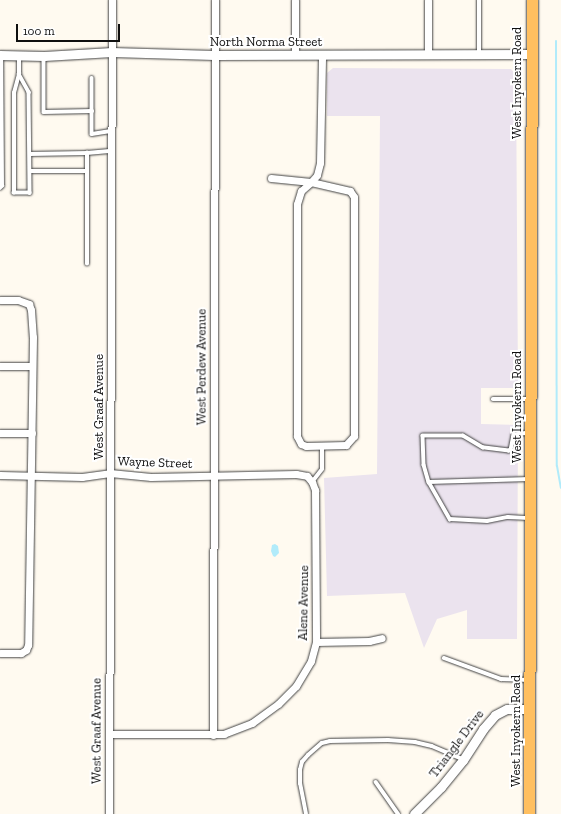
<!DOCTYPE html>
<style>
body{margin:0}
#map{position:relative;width:561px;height:814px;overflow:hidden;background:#fffaf0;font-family:"Zilla Slab",serif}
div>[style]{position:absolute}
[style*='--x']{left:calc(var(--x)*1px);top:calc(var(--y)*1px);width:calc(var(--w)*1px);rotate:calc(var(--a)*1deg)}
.industrial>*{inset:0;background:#ebe3ee}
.water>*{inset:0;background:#b1ebfa}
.stream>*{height:2px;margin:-1px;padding:0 1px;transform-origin:1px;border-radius:1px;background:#b1ebfa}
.roads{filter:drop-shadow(0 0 1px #424242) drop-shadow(0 0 1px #424242)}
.service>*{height:3.5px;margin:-1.75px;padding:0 1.75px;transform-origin:1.75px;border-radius:1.75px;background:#fff}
.minor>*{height:7px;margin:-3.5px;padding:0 3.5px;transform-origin:3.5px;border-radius:3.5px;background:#fff}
.tertiary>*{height:9px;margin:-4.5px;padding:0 4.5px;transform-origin:4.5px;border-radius:4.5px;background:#fff}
.primary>*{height:11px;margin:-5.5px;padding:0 5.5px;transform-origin:5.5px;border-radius:5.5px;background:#ffbf60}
span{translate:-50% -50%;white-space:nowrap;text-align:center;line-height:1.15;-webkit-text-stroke:4px #fff;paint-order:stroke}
.street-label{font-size:13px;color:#0f0f0f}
.scale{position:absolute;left:16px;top:24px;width:104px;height:18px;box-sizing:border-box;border:2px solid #0f0f0f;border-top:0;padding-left:5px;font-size:12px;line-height:14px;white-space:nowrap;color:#0f0f0f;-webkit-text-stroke:3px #fff;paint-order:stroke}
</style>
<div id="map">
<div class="industrial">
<div style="clip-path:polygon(333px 68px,511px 69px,516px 75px,518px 388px,481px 388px,481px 424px,518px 425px,517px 639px,467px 639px,467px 610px,437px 619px,424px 648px,405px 593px,327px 596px,324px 478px,377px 474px,380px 116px,327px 116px,327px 73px)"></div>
</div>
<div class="water">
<div style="clip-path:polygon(275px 544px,278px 546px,279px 553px,275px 557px,273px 556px,271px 551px,272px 545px)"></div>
</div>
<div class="stream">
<div style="--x:556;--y:41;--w:425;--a:89.9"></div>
<div style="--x:557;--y:466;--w:22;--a:80"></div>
</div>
<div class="roads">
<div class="service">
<div style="--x:479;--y:53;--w:53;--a:-90"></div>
<div style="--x:44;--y:57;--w:55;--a:90"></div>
<div style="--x:44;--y:112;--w:48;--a:-1.2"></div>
<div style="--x:92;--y:111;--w:23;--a:90"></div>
<div style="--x:92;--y:134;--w:20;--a:-9"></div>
<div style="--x:19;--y:74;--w:21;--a:61"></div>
<div style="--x:29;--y:92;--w:101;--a:89.4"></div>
<div style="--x:30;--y:193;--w:16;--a:180"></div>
<div style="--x:14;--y:193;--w:100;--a:-90"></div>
<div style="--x:14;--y:93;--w:20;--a:-75"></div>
<div style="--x:19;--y:74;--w:18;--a:-90"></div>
<div style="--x:92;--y:78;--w:33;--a:90"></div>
<div style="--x:30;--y:154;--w:57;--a:-1"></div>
<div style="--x:87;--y:153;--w:25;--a:-5"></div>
<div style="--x:30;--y:171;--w:57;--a:0"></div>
<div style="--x:0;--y:188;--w:3;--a:-45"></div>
<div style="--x:2;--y:186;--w:130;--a:-90.4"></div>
<div style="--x:87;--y:264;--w:111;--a:-90"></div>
<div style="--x:493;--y:399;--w:36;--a:0"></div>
<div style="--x:529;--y:433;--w:15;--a:172"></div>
<div style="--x:514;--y:435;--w:15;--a:101"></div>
<div style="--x:511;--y:450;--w:2;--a:153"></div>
<div style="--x:509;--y:451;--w:26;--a:-173"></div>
<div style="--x:483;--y:448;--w:23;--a:-149"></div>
<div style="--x:463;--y:436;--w:40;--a:180"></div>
<div style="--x:423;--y:436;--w:29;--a:88"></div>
<div style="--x:424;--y:465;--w:18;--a:74"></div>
<div style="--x:429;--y:482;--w:43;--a:60.4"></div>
<div style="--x:450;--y:519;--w:37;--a:3"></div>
<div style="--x:487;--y:521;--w:21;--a:-11"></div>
<div style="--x:508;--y:517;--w:21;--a:3"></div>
<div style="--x:312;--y:482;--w:16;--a:-52"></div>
<div style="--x:322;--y:469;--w:23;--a:-90"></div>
<div style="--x:429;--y:482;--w:100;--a:-1.7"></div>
<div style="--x:444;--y:658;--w:61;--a:20.2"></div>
<div style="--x:501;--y:679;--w:28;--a:2"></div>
<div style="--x:376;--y:782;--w:39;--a:55"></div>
<div style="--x:306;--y:814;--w:31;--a:-101"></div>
<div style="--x:300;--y:784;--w:14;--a:-90"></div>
<div style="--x:300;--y:770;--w:8;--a:-76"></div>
<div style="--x:302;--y:762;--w:9;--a:-49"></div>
<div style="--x:308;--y:755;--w:18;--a:-41"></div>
<div style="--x:322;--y:743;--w:8;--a:-14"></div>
<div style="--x:330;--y:741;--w:58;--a:-1"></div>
<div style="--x:388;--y:740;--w:27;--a:4"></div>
<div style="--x:415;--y:742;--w:17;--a:13"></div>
<div style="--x:432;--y:746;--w:33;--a:23"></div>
</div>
<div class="minor">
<div style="--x:428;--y:54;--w:54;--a:-90"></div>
<div style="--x:295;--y:55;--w:55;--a:-90"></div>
<div style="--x:271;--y:178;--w:40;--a:5.7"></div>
<div style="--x:311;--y:182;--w:40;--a:13"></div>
<div style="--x:350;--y:191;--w:7;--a:56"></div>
<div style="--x:354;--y:197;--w:239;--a:90"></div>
<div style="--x:354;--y:436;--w:12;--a:132"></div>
<div style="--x:346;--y:445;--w:40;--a:178.6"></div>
<div style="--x:306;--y:446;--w:5;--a:-158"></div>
<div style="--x:301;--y:444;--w:9;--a:-117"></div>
<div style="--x:297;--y:436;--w:232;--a:-90"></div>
<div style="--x:297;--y:204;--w:14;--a:-73"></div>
<div style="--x:301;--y:191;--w:13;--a:-42"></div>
<div style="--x:311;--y:182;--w:9;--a:-49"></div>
<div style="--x:317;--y:175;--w:12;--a:-76"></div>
<div style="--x:320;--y:163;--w:108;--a:-88.9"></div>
<div style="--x:0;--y:300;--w:18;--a:0"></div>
<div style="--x:18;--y:300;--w:12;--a:20"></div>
<div style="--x:29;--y:304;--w:6;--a:72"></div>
<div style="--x:31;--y:310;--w:27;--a:86"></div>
<div style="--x:33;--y:337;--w:308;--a:90.9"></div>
<div style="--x:28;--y:645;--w:5;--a:112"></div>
<div style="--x:26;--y:650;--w:6;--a:149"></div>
<div style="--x:21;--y:653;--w:21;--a:180"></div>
<div style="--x:0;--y:366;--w:32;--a:0"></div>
<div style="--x:0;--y:433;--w:32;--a:0"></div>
<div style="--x:0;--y:475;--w:82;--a:1.4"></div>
<div style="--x:82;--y:477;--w:28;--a:-8"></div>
<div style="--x:110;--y:473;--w:41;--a:5.6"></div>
<div style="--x:151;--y:477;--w:145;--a:-1.2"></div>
<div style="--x:296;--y:474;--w:11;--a:10"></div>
<div style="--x:307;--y:476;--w:8;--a:50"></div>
<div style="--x:312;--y:482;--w:9;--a:69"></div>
<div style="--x:315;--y:490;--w:152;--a:89.6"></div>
<div style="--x:316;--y:642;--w:20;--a:105"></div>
<div style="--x:311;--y:661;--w:29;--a:121"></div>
<div style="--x:296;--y:686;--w:25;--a:135"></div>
<div style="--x:278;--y:704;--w:32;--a:144"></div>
<div style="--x:252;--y:723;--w:30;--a:159"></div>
<div style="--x:224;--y:734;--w:115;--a:180"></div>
<div style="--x:316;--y:642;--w:53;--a:-1.1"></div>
<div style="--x:369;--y:641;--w:13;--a:-13"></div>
<div style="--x:213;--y:735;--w:735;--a:-89.84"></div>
<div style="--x:109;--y:814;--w:814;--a:-89.79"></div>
</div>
<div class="tertiary">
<div style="--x:0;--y:55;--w:44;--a:1.3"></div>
<div style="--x:44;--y:56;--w:68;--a:-3.4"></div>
<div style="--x:112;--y:52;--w:102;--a:1.7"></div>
<div style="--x:214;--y:55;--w:317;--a:-0.2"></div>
<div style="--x:414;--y:814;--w:38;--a:-45"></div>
<div style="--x:441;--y:787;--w:35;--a:-51"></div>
<div style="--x:463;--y:760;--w:37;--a:-57"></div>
<div style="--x:483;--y:729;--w:18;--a:-49"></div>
<div style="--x:495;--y:715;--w:13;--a:-27"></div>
<div style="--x:507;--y:709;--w:23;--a:0"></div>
</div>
<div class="primary">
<div style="--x:529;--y:814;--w:814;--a:-89.79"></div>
</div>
</div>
<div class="street-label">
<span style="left:266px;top:42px">North Norma Street</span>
<span style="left:517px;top:83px;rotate:-90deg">West Inyokern Road</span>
<span style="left:202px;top:367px;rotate:-90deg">West Perdew Avenue</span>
<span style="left:99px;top:407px;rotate:-90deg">West Graaf Avenue</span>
<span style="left:517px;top:407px;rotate:-90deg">West Inyokern Road</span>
<span style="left:155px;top:463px;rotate:2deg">Wayne Street</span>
<span style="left:304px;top:603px;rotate:-89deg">Alene Avenue</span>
<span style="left:97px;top:731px;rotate:-90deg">West Graaf Avenue</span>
<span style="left:516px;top:731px;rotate:-90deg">West Inyokern Road</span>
<span style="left:457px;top:744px;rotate:-53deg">Triangle Drive</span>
</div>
<div class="scale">100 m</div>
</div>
